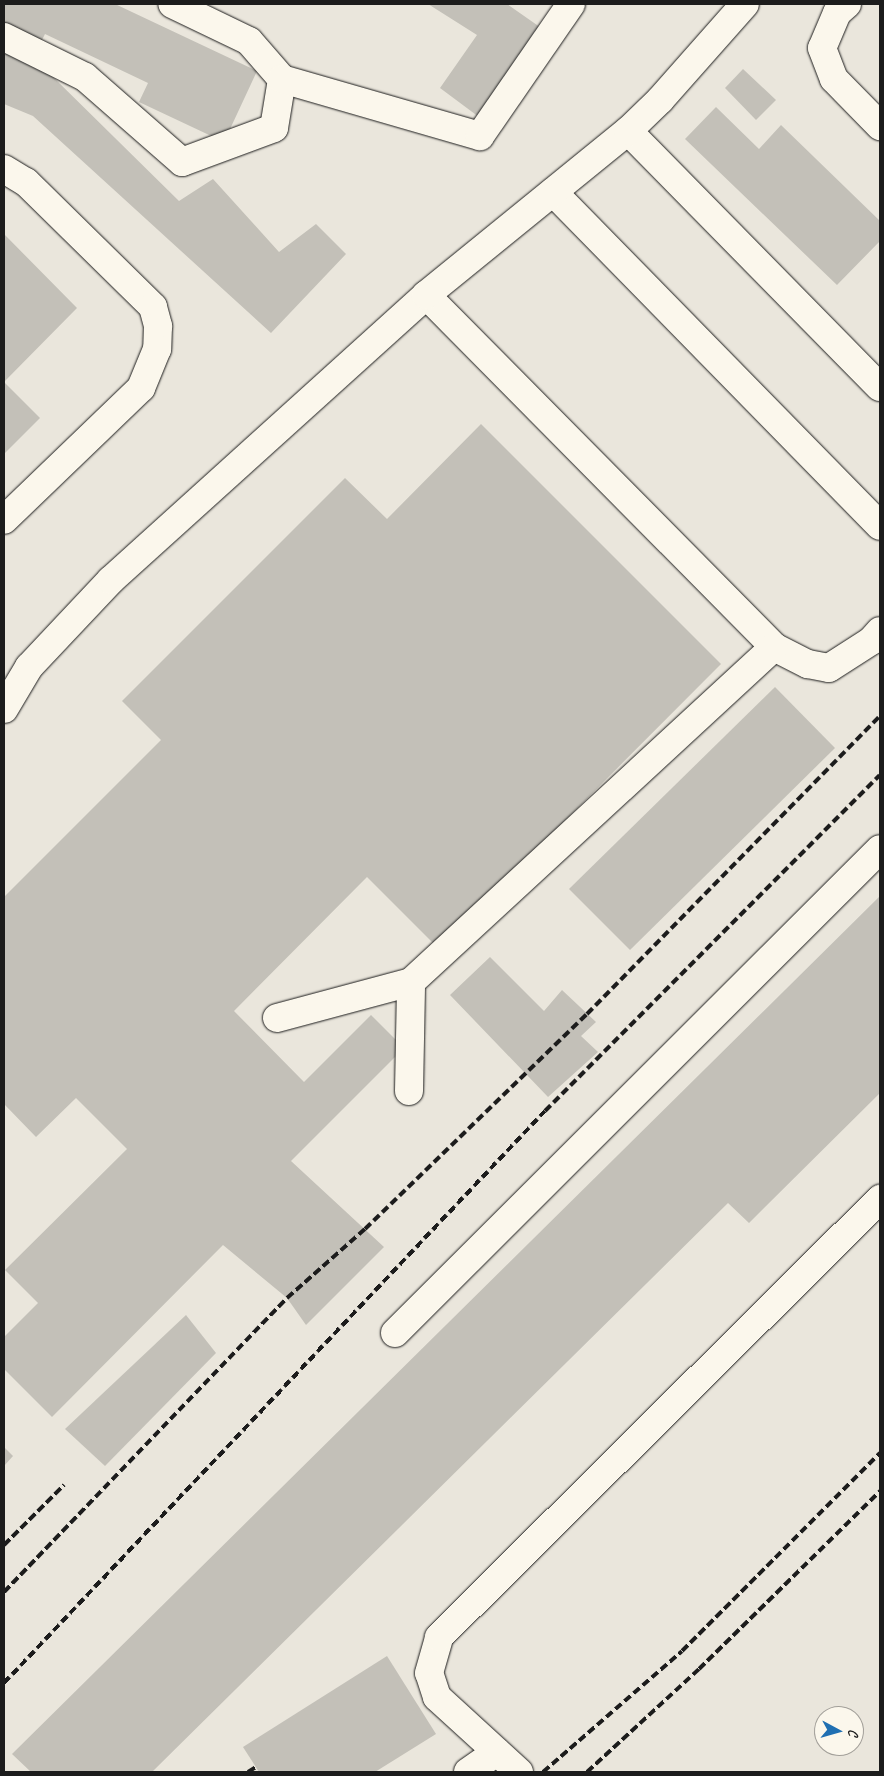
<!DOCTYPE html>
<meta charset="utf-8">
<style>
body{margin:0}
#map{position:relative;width:884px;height:1776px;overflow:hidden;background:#fbf7ec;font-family:Caveat,sans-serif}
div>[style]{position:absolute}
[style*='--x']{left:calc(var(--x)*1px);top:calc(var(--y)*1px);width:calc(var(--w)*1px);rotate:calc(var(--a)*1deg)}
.built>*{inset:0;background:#eae6dc}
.building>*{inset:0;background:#c3c0b8}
.roads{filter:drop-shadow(0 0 1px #1c1c1c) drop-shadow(0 0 1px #1c1c1c)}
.minor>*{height:28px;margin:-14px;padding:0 14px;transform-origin:14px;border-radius:14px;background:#fbf7ec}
.rail>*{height:4px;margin-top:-2px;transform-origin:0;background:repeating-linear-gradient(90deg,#1c1c1c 0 8px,transparent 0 12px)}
span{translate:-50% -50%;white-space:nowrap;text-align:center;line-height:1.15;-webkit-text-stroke:4px #fbf7ec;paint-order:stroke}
.frame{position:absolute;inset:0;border:5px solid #1c1c1c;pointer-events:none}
.north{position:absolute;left:814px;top:1706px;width:50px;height:50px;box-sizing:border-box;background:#fbf7ec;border:1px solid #a29f99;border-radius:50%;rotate:96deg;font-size:14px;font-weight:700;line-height:20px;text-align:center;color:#1c1c1c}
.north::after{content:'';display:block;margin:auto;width:18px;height:22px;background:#1f6fb2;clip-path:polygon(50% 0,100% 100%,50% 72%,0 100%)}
</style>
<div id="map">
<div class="built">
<div style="clip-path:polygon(evenodd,4px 4px,880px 4px,880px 1772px,4px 1772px,4px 4px,824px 1716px,854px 1716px,854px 1746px,824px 1746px,824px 1716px)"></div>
</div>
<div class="building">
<div style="clip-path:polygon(4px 4px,115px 4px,257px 71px,224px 142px,139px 102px,148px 83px,45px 34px,39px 46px,4px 30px)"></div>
<div style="clip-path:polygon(428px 4px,507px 4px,547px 32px,483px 120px,440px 88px,477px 35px)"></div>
<div style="clip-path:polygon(4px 52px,50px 74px,179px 201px,213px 179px,279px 252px,316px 224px,346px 254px,271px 333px,33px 116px,4px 104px)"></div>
<div style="clip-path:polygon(743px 69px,776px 100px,756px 120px,725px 88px)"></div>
<div style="clip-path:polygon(716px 107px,759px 149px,781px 125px,880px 221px,880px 241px,837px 285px,685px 139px)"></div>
<div style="clip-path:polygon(4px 234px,77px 308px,4px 382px,40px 418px,4px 454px)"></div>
<div style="clip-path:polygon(481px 424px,721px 664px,438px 948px,367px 877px,234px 1011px,304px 1082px,371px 1015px,404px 1048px,291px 1161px,384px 1247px,306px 1325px,287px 1298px,223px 1245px,52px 1417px,4px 1369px,4px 1337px,38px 1303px,5px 1270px,127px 1149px,76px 1098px,36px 1137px,4px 1104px,4px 897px,161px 740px,122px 701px,345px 478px,387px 519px)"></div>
<div style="clip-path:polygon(775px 687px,835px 748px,630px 950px,569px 889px)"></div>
<div style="clip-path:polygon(880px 896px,880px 1093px,749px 1223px,728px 1203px,152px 1772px,31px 1772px,12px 1754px)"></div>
<div style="clip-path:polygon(490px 957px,544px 1011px,562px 990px,596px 1022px,581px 1036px,598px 1052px,548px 1097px,450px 995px)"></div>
<div style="clip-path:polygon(186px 1315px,216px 1353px,105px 1466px,65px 1429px)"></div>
<div style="clip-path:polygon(4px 1447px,13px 1456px,4px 1466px)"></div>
<div style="clip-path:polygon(387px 1656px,436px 1734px,375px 1772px,259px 1772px,243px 1747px)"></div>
</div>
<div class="roads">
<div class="minor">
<div style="--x:847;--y:4;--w:13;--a:138"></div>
<div style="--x:837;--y:13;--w:38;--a:113"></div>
<div style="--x:822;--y:48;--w:33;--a:69"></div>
<div style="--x:834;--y:79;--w:66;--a:45.6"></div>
<div style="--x:4;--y:37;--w:90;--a:26.3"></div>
<div style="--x:85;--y:77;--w:129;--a:41.2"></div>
<div style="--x:182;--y:162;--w:98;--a:-20.3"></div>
<div style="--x:274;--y:128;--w:50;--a:-80.7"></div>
<div style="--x:282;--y:79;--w:50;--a:-131"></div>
<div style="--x:249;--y:41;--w:85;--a:-154.3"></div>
<div style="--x:282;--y:79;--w:206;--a:16.1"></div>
<div style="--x:480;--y:136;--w:160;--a:-55.4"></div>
<div style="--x:628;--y:131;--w:359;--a:45.5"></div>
<div style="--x:4;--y:169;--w:26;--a:31"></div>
<div style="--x:26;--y:182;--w:178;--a:44.5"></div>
<div style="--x:153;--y:307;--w:20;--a:75"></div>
<div style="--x:158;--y:326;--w:23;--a:92"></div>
<div style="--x:157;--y:349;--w:42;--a:112.3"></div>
<div style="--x:141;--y:388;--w:190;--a:136.1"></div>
<div style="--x:553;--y:192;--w:467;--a:45.6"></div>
<div style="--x:426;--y:295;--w:495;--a:45.3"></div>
<div style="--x:774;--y:647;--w:38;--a:27"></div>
<div style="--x:808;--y:664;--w:21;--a:11"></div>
<div style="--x:829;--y:668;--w:50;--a:-32.7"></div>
<div style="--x:871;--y:641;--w:13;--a:-48"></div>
<div style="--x:4;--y:709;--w:49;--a:-59.2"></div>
<div style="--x:29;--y:667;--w:120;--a:-46.7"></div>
<div style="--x:111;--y:580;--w:425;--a:-42.1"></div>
<div style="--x:426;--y:295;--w:260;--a:-39.1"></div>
<div style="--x:628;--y:131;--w:45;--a:-44.1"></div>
<div style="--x:660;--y:100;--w:128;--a:-48.5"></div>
<div style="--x:277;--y:1018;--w:139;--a:-15"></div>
<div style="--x:409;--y:1091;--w:109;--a:-88.9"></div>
<div style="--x:411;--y:982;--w:494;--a:-42.7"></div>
<div style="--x:395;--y:1333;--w:685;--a:-44.94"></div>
<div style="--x:468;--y:1772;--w:35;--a:-35"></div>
<div style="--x:519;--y:1772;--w:111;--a:-137.6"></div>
<div style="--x:437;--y:1697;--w:25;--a:-108"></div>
<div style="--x:429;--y:1673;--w:37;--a:-74"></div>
<div style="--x:439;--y:1637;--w:622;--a:-44.8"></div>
</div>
</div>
<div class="rail">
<div style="--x:4;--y:1545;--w:85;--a:-45"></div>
<div style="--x:4;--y:1592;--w:408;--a:-46.1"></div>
<div style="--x:287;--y:1298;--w:104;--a:-41.5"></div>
<div style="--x:365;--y:1229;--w:309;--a:-44.1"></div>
<div style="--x:587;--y:1014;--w:418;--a:-45.5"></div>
<div style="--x:4;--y:1683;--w:787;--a:-46.6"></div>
<div style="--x:545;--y:1111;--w:474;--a:-45.1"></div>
<div style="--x:248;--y:1772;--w:9;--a:-32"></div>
<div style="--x:543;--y:1772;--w:184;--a:-41"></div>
<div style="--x:682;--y:1651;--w:280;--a:-45"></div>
<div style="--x:587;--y:1772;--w:152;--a:-42.6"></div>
<div style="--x:699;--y:1669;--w:254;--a:-44.5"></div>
</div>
<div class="frame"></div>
<div class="north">С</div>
</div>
